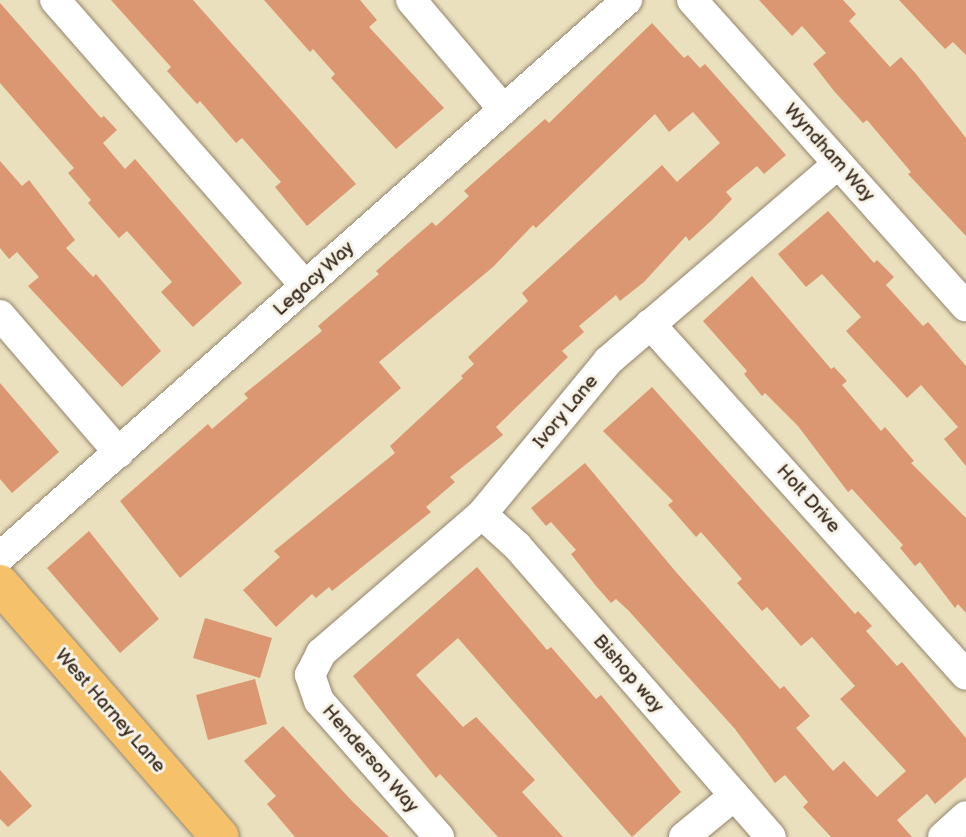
<!DOCTYPE html>
<style>
body{margin:0}
#map{position:relative;width:966px;height:837px;overflow:hidden;background:#ebe0be;font-family:"Balsamiq Sans",sans-serif}
div>[style]{position:absolute}
[style*='--x']{left:calc(var(--x)*1px);top:calc(var(--y)*1px);width:calc(var(--w)*1px);rotate:calc(var(--a)*1deg)}
.building>*{inset:0;background:#da9771}
.roads{filter:drop-shadow(0 0 2px #93856e) drop-shadow(0 0 2px #93856e)}
.minor>*{height:30px;margin:-15px;padding:0 15px;transform-origin:15px;border-radius:15px;background:#fff}
.major>*{height:38px;margin:-19px;padding:0 19px;transform-origin:19px;border-radius:19px;background:#f5c16b}
span{translate:-50% -50%;white-space:nowrap;text-align:center;line-height:1.15;-webkit-text-stroke:6px #f7f3e8;paint-order:stroke}
.street-label{font-size:19px;color:#3b2a1e}
</style>
<div id="map">
<div class="building">
<div style="clip-path:polygon(111px 0,193px 0,356px 184px,307px 226px,275px 187px,281px 182px,242px 138px,236px 143px,200px 101px,197px 104px,167px 71px,171px 67px)"></div>
<div style="clip-path:polygon(264px 0,360px 0,377px 20px,369px 27px,444px 108px,396px 149px,331px 78px,335px 74px,313px 49px,310px 52px)"></div>
<div style="clip-path:polygon(759px 0,843px 0,856px 14px,849px 21px,890px 67px,901px 57px,916px 74px,966px 138px,966px 236px,908px 174px,911px 172px,867px 120px,863px 123px,834px 91px,813px 64px,826px 53px,802px 26px,792px 36px)"></div>
<div style="clip-path:polygon(899px 0,966px 0,966px 55px,953px 42px,945px 49px)"></div>
<div style="clip-path:polygon(0 3px,101px 118px,104px 116px,117px 130px,103px 143px,125px 169px,135px 159px,242px 283px,193px 327px,161px 292px,172px 282px,127px 231px,119px 238px,88px 203px,91px 200px,68px 173px,74px 168px,0 83px)"></div>
<div style="clip-path:polygon(652px 23px,684px 58px,688px 55px,700px 68px,705px 64px,786px 155px,764px 174px,757px 166px,726px 192px,732px 199px,712px 220px,689px 241px,686px 236px,644px 282px,620px 301px,616px 295px,579px 326px,584px 332px,562px 351px,568px 357px,496px 427px,503px 435px,450px 477px,455px 482px,426px 507px,431px 512px,332px 591px,329px 587px,316px 598px,312px 594px,276px 627px,243px 590px,280px 557px,274px 551px,395px 453px,390px 446px,463px 378px,461px 376px,474px 364px,468px 357px,528px 301px,522px 293px,638px 187px,662px 165px,677px 182px,720px 143px,693px 112px,669px 132px,655px 114px,536px 228px,533px 225px,493px 267px,379px 362px,401px 388px,180px 578px,120px 501px,208px 424px,212px 429px,248px 398px,244px 394px,322px 331px,318px 326px,379px 274px,376px 271px,432px 222px,436px 226px,469px 196px,464px 191px,545px 119px,549px 123px)"></div>
<div style="clip-path:polygon(0 161px,22px 186px,29px 180px,75px 240px,66px 248px,93px 277px,96px 274px,161px 351px,122px 387px,28px 286px,39px 277px,17px 252px,9px 259px,0 248px)"></div>
<div style="clip-path:polygon(828px 211px,874px 263px,877px 260px,894px 277px,886px 285px,923px 326px,928px 322px,966px 366px,966px 466px,944px 439px,958px 427px,921px 385px,907px 398px,846px 331px,861px 317px,822px 274px,806px 287px,778px 254px)"></div>
<div style="clip-path:polygon(752px 276px,831px 369px,834px 367px,847px 381px,842px 385px,881px 431px,885px 427px,914px 461px,911px 463px,966px 518px,966px 613px,958px 604px,955px 608px,920px 562px,915px 566px,900px 548px,903px 545px,852px 489px,848px 492px,798px 426px,765px 393px,762px 396px,744px 374px,747px 371px,703px 321px)"></div>
<div style="clip-path:polygon(0 383px,59px 452px,12px 493px,0 479px)"></div>
<div style="clip-path:polygon(652px 387px,855px 614px,858px 611px,872px 626px,866px 631px,897px 666px,902px 662px,966px 738px,966px 777px,935px 804px,927px 794px,897px 820px,912px 837px,831px 837px,803px 807px,808px 802px,785px 775px,775px 783px,735px 729px,628px 610px,616px 599px,611px 603px,596px 586px,571px 554px,576px 550px,551px 522px,546px 526px,531px 508px,585px 463px,676px 572px,780px 689px,784px 686px,810px 716px,796px 728px,833px 771px,844px 761px,877px 797px,906px 771px,840px 699px,855px 686px,812px 637px,801px 646px,767px 607px,762px 611px,737px 583px,742px 579px,701px 532px,696px 537px,668px 505px,673px 501px,603px 431px)"></div>
<div style="clip-path:polygon(89px 531px,159px 619px,120px 653px,47px 568px)"></div>
<div style="clip-path:polygon(477px 567px,547px 650px,551px 647px,596px 699px,601px 695px,681px 792px,632px 837px,458px 638px,416px 675px,463px 727px,476px 717px,535px 780px,522px 792px,563px 837px,498px 837px,440px 774px,436px 778px,353px 676px)"></div>
<div style="clip-path:polygon(205px 618px,272px 638px,260px 678px,193px 658px)"></div>
<div style="clip-path:polygon(255px 679px,267px 724px,208px 740px,196px 695px)"></div>
<div style="clip-path:polygon(283px 726px,352px 801px,389px 837px,295px 837px,267px 804px,276px 796px,244px 761px)"></div>
<div style="clip-path:polygon(0 770px,32px 806px,8px 827px,0 819px)"></div>
</div>
<div class="roads">
<div class="minor">
<div style="--x:55;--y:0;--w:380;--a:48.8"></div>
<div style="--x:411;--y:0;--w:143;--a:49.8"></div>
<div style="--x:692;--y:0;--w:411;--a:48.2"></div>
<div style="--x:0;--y:315;--w:182;--a:49.2"></div>
<div style="--x:650;--y:324;--w:472;--a:48"></div>
<div style="--x:482;--y:514;--w:47;--a:42.4"></div>
<div style="--x:517;--y:546;--w:386;--a:48.9"></div>
<div style="--x:0;--y:557;--w:839;--a:-41.62"></div>
<div style="--x:439;--y:837;--w:181;--a:-131.4"></div>
<div style="--x:319;--y:701;--w:28;--a:-109"></div>
<div style="--x:310;--y:675;--w:25;--a:-63"></div>
<div style="--x:321;--y:653;--w:213;--a:-40.8"></div>
<div style="--x:482;--y:514;--w:198;--a:-50.5"></div>
<div style="--x:608;--y:361;--w:303;--a:-40.6"></div>
<div style="--x:684;--y:837;--w:65;--a:-39.4"></div>
<div style="--x:943;--y:837;--w:31;--a:-42"></div>
</div>
<div class="major">
<div style="--x:0;--y:584;--w:335;--a:49"></div>
</div>
</div>
<div class="street-label">
<span style="left:829px;top:153px;rotate:48deg">Wyndham Way</span>
<span style="left:314px;top:279px;rotate:-42deg">Legacy Way</span>
<span style="left:566px;top:412px;rotate:-50deg">Ivory Lane</span>
<span style="left:808px;top:499px;rotate:48deg">Holt Drive</span>
<span style="left:628px;top:674px;rotate:49deg">Bishop way</span>
<span style="left:110px;top:711px;rotate:49deg">West Harney Lane</span>
<span style="left:370px;top:759px;rotate:49deg">Henderson Way</span>
</div>
</div>
